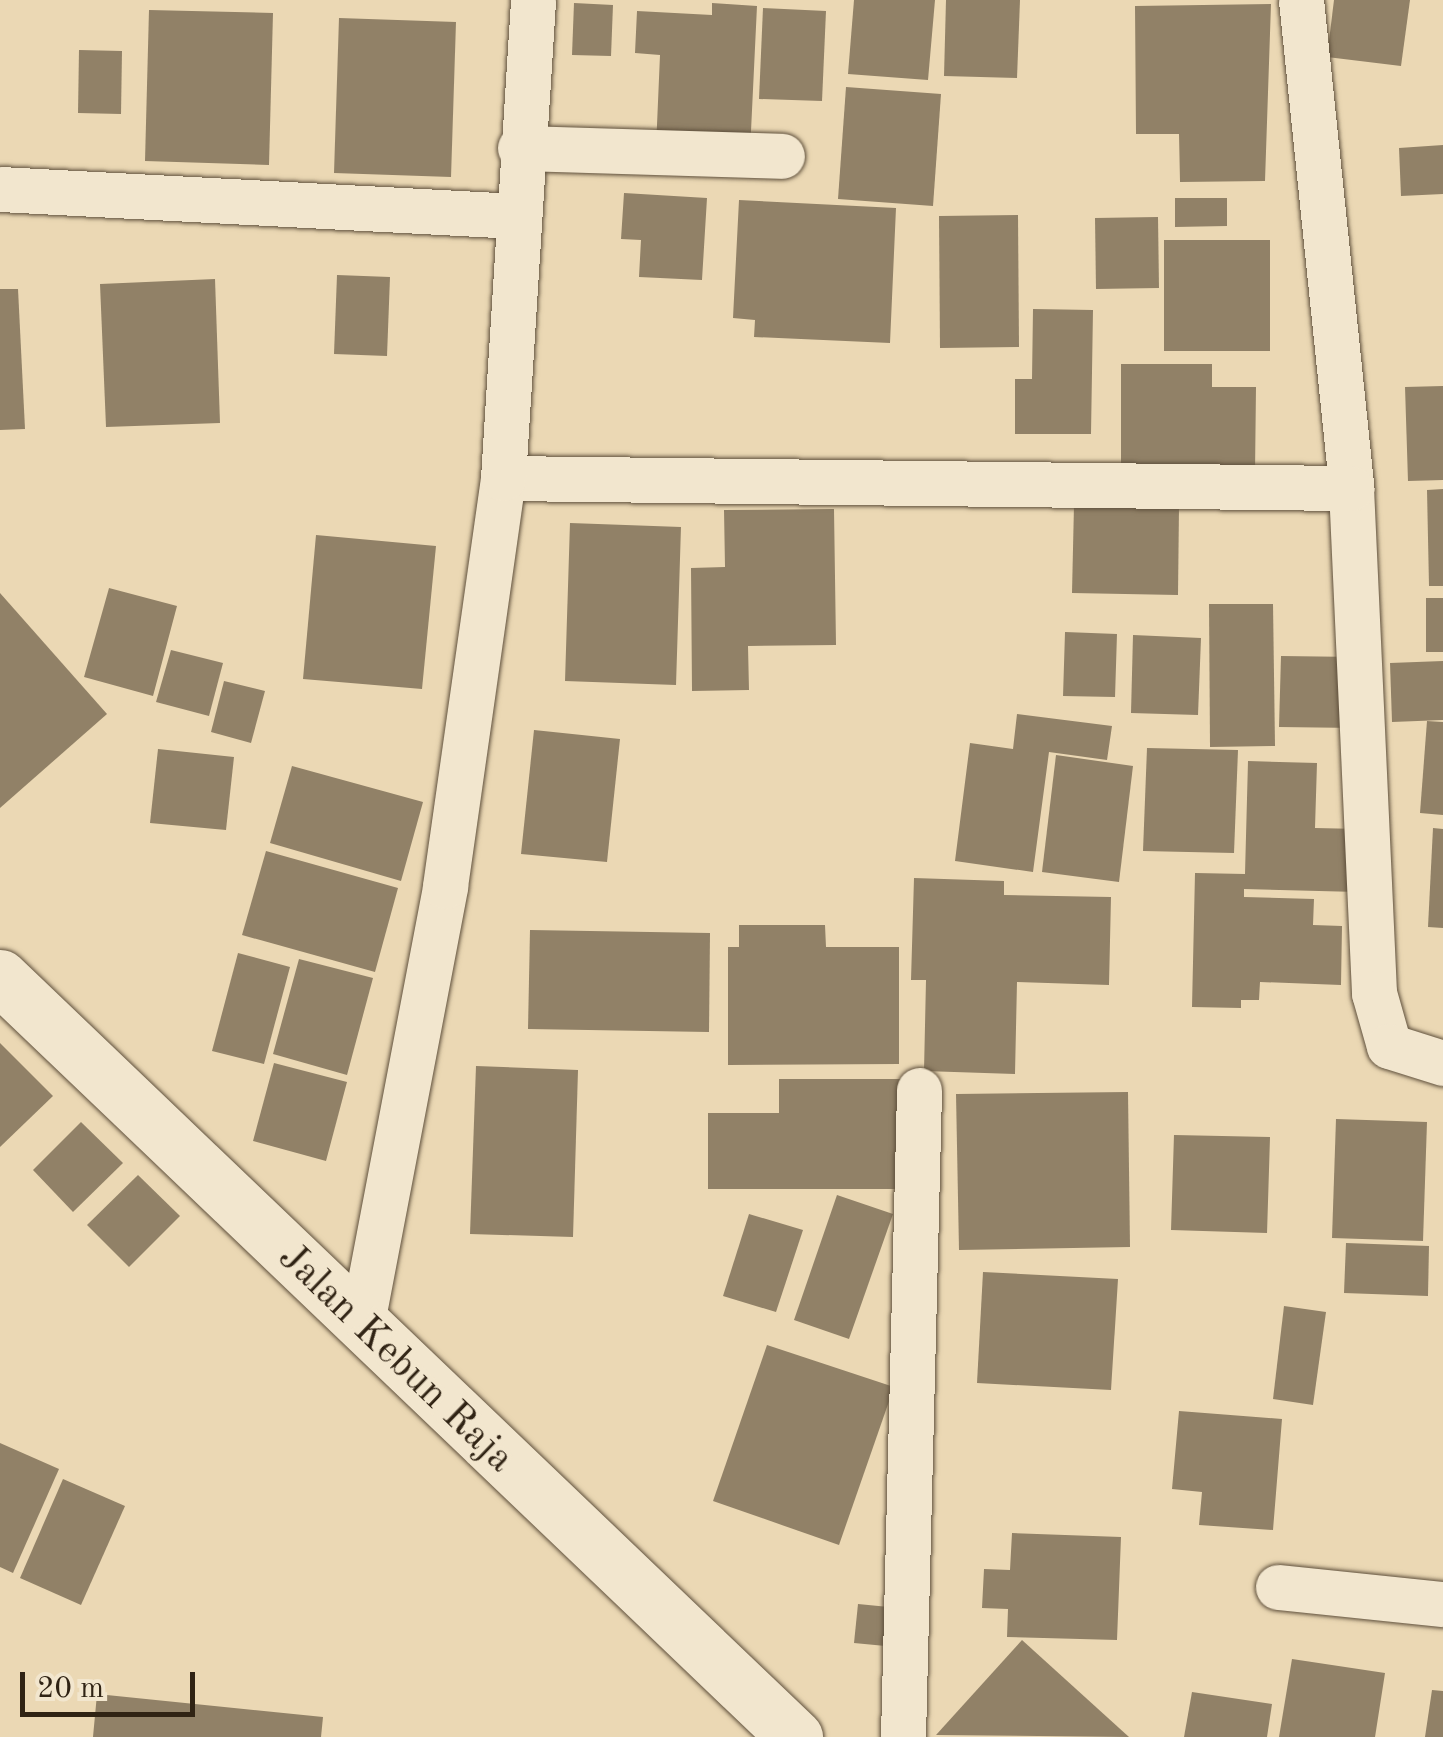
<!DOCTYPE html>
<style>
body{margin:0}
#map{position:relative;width:1443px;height:1737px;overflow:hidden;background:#ebd8b4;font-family:"Old Standard TT",serif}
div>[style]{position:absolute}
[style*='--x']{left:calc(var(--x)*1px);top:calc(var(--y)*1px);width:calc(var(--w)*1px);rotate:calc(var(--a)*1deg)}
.building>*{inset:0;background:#918167}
.roads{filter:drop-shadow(0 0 2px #5f503c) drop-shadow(0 0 2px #5f503c)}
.street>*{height:45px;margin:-22.5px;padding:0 22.5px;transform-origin:22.5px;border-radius:22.5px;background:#f2e6ce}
.secondary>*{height:55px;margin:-27.5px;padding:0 27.5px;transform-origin:27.5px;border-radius:27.5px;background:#f2e6ce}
span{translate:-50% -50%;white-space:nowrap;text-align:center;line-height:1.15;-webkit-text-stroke:9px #f2e6ce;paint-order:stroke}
.street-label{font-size:40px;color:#302314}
.scale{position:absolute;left:20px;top:1672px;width:175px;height:45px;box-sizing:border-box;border:5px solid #302314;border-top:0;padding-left:12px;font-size:30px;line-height:35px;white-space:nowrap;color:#302314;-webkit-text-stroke:8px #f2e6ce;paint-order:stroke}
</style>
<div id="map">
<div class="building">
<div style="clip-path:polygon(854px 0,935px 0,928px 80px,848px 74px)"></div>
<div style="clip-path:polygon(946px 0,1020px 0,1017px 78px,944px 76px)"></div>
<div style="clip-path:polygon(1334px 0,1410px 0,1401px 66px,1327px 57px)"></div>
<div style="clip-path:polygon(574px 3px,613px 5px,611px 56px,572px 55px)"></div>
<div style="clip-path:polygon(712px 3px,757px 6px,750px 152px,656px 148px,660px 55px,635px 53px,637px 11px,712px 15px)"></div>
<div style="clip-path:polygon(1271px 4px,1265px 181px,1180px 182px,1179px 134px,1136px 134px,1135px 6px)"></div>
<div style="clip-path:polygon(763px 8px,826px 11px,822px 101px,759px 99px)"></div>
<div style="clip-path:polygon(149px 10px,273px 13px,269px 165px,145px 161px)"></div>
<div style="clip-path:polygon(339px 18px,456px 22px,451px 177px,334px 173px)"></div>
<div style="clip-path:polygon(79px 50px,122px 51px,121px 114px,78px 113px)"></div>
<div style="clip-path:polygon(846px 87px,941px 94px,933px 206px,838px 199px)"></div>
<div style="clip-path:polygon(1443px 145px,1443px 194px,1401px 196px,1399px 148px)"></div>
<div style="clip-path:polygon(624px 193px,707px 198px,702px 280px,639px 277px,641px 240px,621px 239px)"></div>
<div style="clip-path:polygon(1175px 198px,1227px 198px,1227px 226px,1175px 227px)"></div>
<div style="clip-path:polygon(739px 200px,896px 208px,890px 343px,754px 337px,755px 320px,733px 318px)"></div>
<div style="clip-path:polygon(1018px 215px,1019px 347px,940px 348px,939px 216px)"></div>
<div style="clip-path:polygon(1158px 217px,1159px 288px,1096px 289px,1095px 218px)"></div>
<div style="clip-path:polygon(1164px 240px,1270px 240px,1270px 351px,1164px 351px)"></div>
<div style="clip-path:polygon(337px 275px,390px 277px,387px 356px,334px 354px)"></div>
<div style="clip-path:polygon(215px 279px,220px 423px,106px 427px,100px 284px)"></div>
<div style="clip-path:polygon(0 289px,18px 289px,25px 429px,0 430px)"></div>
<div style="clip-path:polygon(1033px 309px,1093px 310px,1091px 434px,1015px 434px,1015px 379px,1032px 379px)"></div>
<div style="clip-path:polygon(1121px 364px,1212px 364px,1212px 387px,1256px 387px,1255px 473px,1121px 473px)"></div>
<div style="clip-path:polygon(1443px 386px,1443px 480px,1408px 481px,1405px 387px)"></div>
<div style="clip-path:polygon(1443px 489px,1443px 586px,1429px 586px,1427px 490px)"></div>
<div style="clip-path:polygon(1074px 505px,1179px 507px,1178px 595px,1072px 593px)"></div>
<div style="clip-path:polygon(834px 509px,836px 645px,748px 646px,749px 690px,692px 691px,691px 568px,725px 567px,724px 510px)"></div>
<div style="clip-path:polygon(570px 523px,681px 527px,676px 685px,565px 681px)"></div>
<div style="clip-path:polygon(316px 535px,436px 546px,422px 689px,303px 679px)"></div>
<div style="clip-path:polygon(109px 588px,177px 606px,153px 696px,84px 677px)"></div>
<div style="clip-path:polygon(0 593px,107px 714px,0 808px)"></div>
<div style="clip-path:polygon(1426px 598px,1443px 598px,1443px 652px,1426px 652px)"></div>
<div style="clip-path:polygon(1209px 604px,1273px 604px,1275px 746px,1210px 747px)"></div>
<div style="clip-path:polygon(1065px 632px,1117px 634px,1115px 697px,1063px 696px)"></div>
<div style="clip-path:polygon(1133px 635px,1201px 638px,1198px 715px,1131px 713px)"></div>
<div style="clip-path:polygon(171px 650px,223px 663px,209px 716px,156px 702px)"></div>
<div style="clip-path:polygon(1281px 656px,1357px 657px,1356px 728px,1279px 727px)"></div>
<div style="clip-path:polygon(1443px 661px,1443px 720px,1392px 722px,1390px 663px)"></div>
<div style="clip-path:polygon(224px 681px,265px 691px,251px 743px,211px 732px)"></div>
<div style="clip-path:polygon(1017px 714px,1112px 726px,1107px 760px,1049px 752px,1033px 872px,955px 861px,970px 743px,1013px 749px)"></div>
<div style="clip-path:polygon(1427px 721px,1443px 722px,1443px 815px,1420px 813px)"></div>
<div style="clip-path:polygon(534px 730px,620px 739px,607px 862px,521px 854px)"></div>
<div style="clip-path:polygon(1147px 748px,1238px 750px,1234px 853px,1143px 851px)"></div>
<div style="clip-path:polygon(158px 749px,234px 757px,226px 830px,150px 823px)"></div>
<div style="clip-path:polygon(1056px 755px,1133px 766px,1119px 882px,1042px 872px)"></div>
<div style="clip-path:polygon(1248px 761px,1317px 763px,1315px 828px,1360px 829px,1358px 892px,1244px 889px,1244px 897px,1314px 899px,1313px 925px,1342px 926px,1341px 985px,1260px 982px,1259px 1000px,1241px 1000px,1241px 1008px,1192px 1007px,1195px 873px,1245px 874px)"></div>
<div style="clip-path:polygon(292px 766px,423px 802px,401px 881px,270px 843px)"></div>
<div style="clip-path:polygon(1433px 828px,1443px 829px,1443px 928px,1428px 927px)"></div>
<div style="clip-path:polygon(266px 851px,398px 888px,375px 972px,242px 935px)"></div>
<div style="clip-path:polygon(914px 878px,1004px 881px,1004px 895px,1111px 897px,1109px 985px,1017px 982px,1015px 1074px,924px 1071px,926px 980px,911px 980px)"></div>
<div style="clip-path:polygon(739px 925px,825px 925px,826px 947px,899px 947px,899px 1064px,728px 1065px,728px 947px,739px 947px)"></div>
<div style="clip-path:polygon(530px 930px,710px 933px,709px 1032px,528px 1029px)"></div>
<div style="clip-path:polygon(238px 953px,290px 967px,264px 1064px,212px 1051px)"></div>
<div style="clip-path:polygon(299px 959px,373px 978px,347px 1075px,273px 1054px)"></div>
<div style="clip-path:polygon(0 1043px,53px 1096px,0 1147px)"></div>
<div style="clip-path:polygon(274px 1063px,347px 1082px,326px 1161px,253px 1141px)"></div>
<div style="clip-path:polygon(476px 1066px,578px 1070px,573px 1237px,470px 1234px)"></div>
<div style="clip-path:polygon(779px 1079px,902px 1079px,902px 1189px,708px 1189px,708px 1113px,779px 1113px)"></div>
<div style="clip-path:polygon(1128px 1092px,1130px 1247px,959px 1250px,956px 1094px)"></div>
<div style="clip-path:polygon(1336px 1119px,1427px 1122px,1423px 1241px,1332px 1238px)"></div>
<div style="clip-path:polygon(81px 1122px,123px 1163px,73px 1212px,33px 1170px)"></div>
<div style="clip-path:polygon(1174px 1135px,1270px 1137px,1267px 1233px,1171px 1230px)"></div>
<div style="clip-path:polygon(138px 1175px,180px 1216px,129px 1267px,87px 1225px)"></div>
<div style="clip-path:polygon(837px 1195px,893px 1214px,849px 1339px,794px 1320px)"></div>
<div style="clip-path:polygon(749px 1214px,803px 1230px,776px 1312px,723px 1296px)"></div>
<div style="clip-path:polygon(1346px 1243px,1429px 1246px,1428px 1296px,1344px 1293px)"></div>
<div style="clip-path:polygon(983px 1272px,1118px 1279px,1111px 1390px,977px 1383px)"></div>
<div style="clip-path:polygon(1284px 1306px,1326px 1312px,1313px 1405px,1273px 1399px)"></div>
<div style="clip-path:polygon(767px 1345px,894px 1387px,839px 1545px,713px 1501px)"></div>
<div style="clip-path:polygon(1179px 1411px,1282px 1419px,1273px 1530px,1199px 1525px,1202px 1492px,1172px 1489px)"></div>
<div style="clip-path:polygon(0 1443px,59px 1469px,13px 1573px,0 1567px)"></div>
<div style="clip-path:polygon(63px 1479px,125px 1506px,81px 1605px,20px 1578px)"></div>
<div style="clip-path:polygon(1012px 1533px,1121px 1537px,1117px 1640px,1007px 1637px,1008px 1609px,982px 1608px,984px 1569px,1010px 1570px)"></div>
<div style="clip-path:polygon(858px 1604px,899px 1608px,896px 1647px,854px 1643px)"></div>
<div style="clip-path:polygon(1022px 1640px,1129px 1737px,936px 1735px)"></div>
<div style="clip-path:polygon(1292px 1659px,1385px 1673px,1375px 1737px,1279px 1737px)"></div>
<div style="clip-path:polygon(1432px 1690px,1443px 1691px,1443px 1737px,1425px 1737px)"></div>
<div style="clip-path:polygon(1192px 1692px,1272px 1704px,1267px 1737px,1184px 1737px)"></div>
<div style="clip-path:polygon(97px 1694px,323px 1717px,321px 1737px,93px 1737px)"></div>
</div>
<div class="roads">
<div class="street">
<div style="--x:1301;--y:0;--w:491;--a:84.1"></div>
<div style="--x:1351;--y:488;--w:506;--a:87.39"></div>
<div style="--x:1374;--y:993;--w:55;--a:74.2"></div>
<div style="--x:1389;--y:1046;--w:57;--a:17.5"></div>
<div style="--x:520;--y:148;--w:262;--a:1.7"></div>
<div style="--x:0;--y:189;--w:518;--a:2.99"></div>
<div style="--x:503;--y:478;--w:848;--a:0.68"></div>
<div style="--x:361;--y:1328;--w:450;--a:-79.2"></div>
<div style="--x:445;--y:886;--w:412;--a:-81.9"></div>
<div style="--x:503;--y:478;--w:479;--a:-86.4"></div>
<div style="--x:1278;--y:1587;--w:166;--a:5.9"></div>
<div style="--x:903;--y:1737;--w:647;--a:-88.58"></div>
</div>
<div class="secondary">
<div style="--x:0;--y:977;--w:1100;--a:43.71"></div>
</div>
</div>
<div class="street-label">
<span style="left:395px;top:1359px;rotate:44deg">Jalan Kebun Raja</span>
</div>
<div class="scale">20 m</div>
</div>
